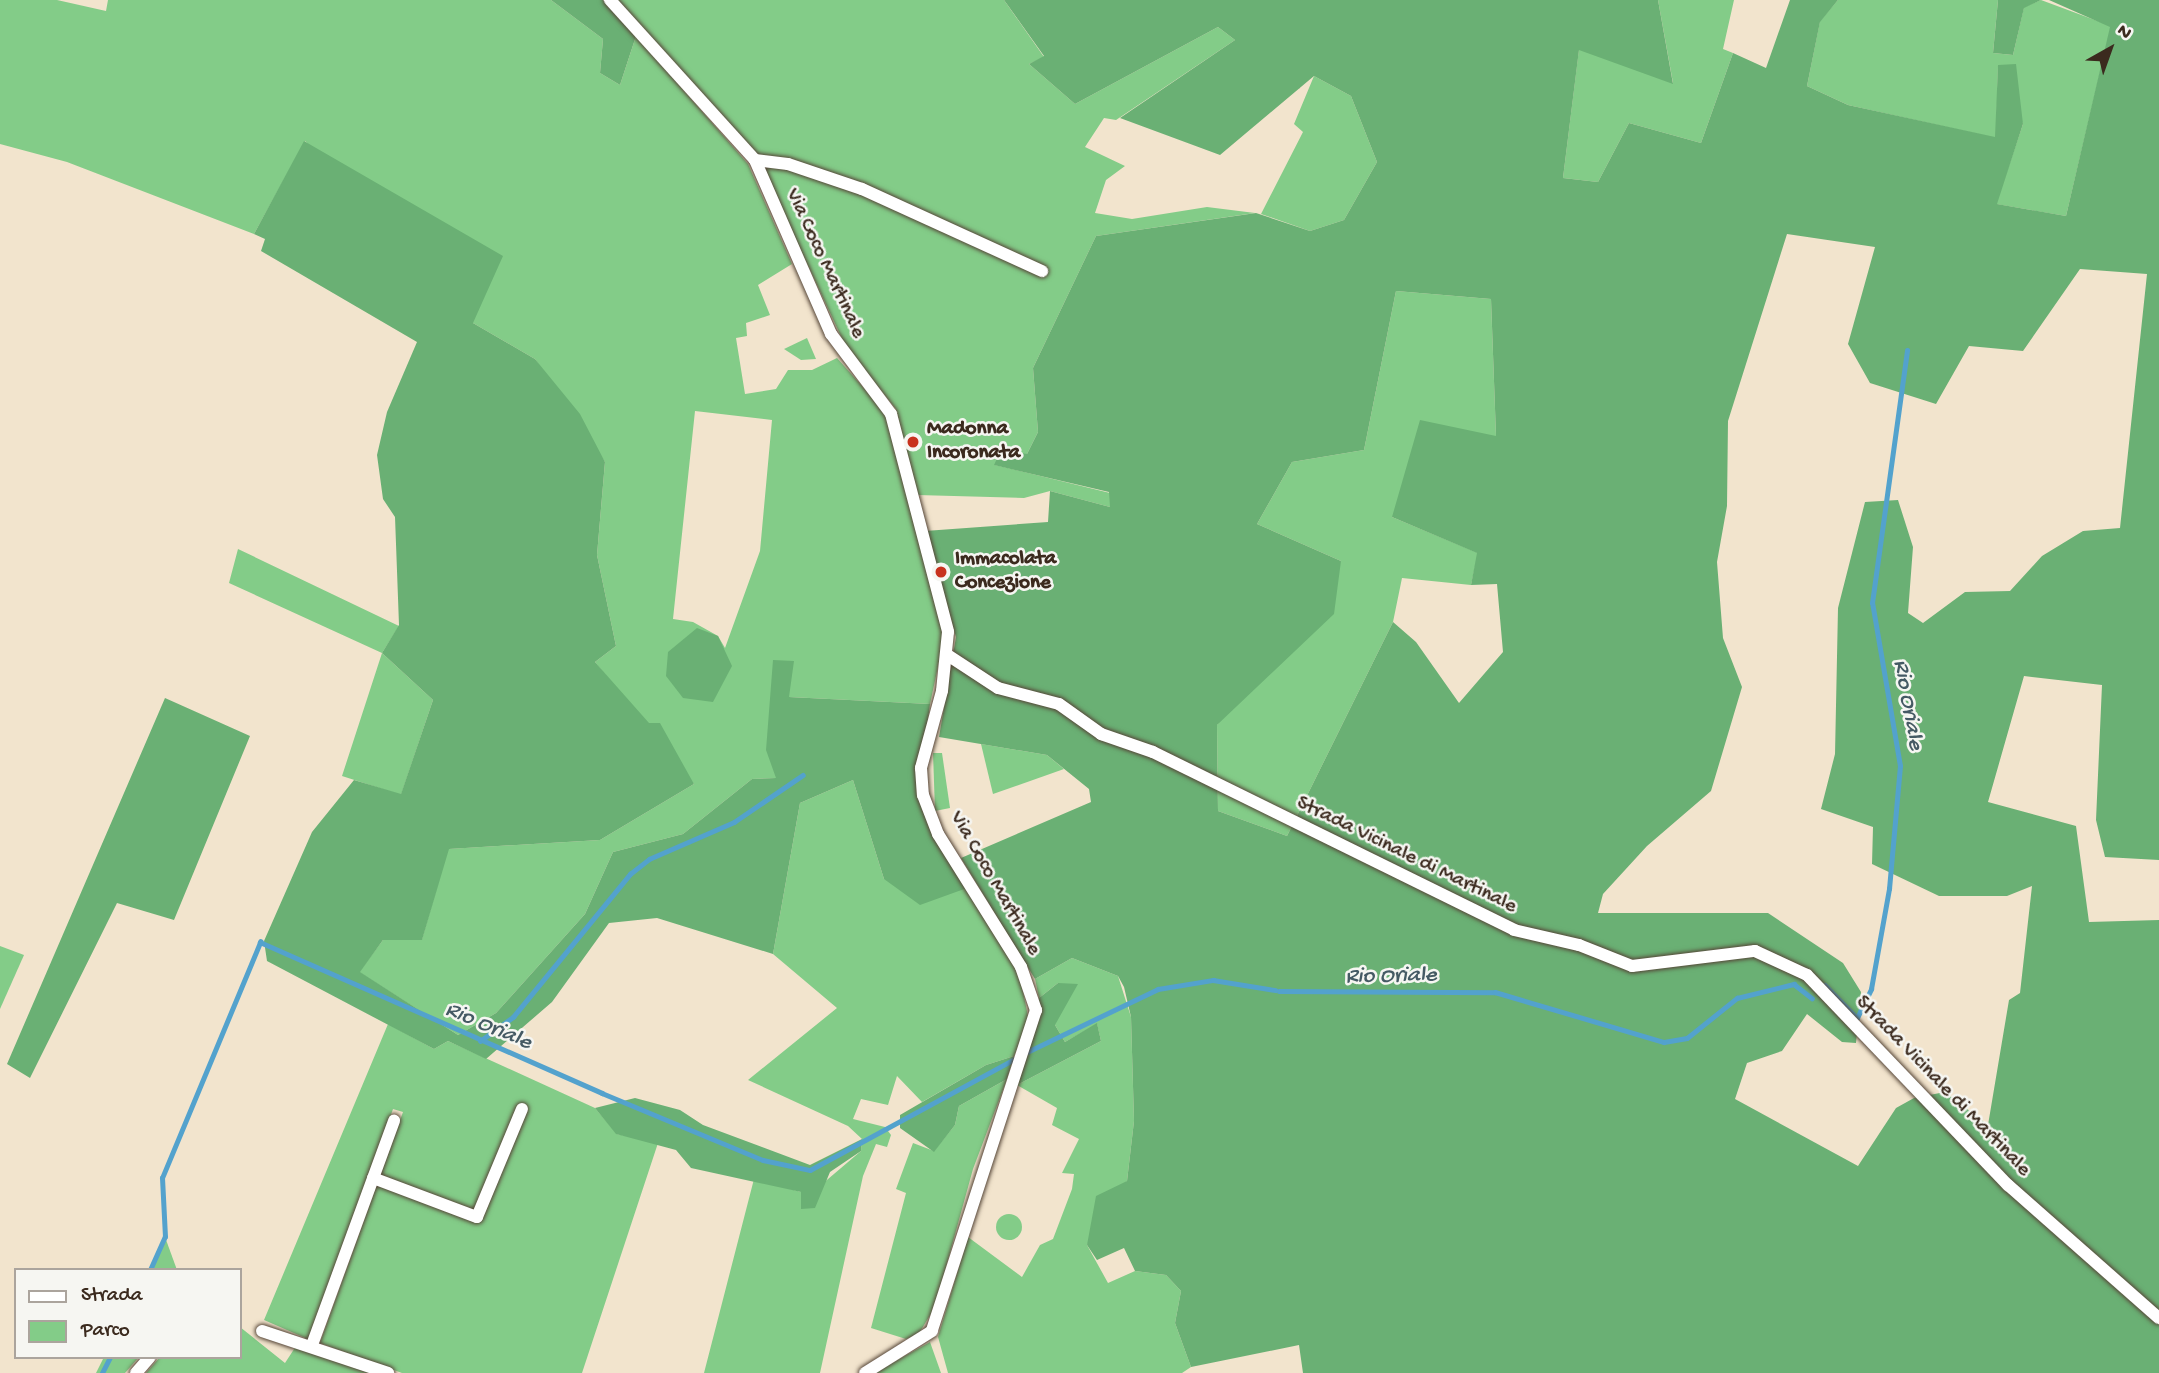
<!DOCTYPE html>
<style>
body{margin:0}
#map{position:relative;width:2159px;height:1373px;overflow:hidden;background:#f2e4cd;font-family:"Gochi Hand",sans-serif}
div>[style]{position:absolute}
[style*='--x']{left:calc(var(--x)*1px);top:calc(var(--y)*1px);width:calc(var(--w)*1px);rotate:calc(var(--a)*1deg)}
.green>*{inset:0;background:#83cc88}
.round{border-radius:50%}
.forest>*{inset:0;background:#6ab074}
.stream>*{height:4.5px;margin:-2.25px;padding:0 2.25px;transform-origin:2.25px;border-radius:2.25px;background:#53a2cd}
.roads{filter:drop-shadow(0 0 2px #564638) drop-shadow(0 0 2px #564638)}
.minor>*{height:12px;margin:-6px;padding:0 6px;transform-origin:6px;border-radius:6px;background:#fff}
.dots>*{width:19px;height:19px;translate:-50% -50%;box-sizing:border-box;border:4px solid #f6f6f2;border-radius:50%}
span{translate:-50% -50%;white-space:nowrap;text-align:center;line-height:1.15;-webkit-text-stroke:5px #f6f6f2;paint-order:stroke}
.street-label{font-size:21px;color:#3b2a1e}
.poi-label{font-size:21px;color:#3b2a1e;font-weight:700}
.left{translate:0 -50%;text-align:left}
.water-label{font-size:23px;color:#455a64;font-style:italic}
.legend{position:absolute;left:14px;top:1268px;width:228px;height:91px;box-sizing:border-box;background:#f6f6f2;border:2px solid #aba49d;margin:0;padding:9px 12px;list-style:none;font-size:21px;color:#3b2a1e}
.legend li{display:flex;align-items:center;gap:14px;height:35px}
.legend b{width:35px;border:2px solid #aba49d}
.north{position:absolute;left:2075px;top:14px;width:70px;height:70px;-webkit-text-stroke:5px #f6f6f2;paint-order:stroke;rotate:40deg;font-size:19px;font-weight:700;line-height:28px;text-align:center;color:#3b2a1e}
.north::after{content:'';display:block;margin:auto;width:24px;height:32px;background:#3b2a1e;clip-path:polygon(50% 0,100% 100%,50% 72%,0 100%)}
</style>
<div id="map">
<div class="green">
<div style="clip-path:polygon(evenodd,0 0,57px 0,106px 11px,108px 0,551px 0,603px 39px,600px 73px,620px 85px,636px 36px,748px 164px,792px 264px,758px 285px,770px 315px,746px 323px,747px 336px,736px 338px,745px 394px,776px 389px,788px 370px,812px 370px,837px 358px,886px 413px,945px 634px,930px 704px,789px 697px,773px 660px,776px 778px,752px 779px,683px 834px,613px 852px,585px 914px,496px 1013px,458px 1035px,359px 972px,383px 940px,422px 939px,448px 849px,600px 840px,694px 784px,595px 662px,616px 646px,597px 555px,605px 462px,535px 359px,473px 323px,305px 141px,254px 234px,67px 162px,0 144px,0 0,695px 411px,772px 420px,760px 551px,725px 648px,718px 636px,693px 622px,673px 619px,695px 411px)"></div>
<div style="clip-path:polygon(617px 0,1004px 0,1044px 57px,1029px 64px,1075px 104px,1218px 27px,1235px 40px,1116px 120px,1104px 118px,1085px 147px,1125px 166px,1106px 180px,1095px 213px,1132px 219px,1207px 207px,1255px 213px,1096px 236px,1033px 368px,1038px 432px,1027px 454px,995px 465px,1110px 493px,1110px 507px,1050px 491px,1024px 498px,917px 495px,896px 409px,846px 347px,756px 154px)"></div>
<div style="clip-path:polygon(1658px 0,1734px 0,1723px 49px,1733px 53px,1701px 143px,1629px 123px,1598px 182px,1563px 178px,1579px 49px,1673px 83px)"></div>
<div style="clip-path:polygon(1838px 0,1998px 0,1993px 53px,2013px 55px,2024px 7px,2041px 0,2111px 26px,2066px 216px,1996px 204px,2023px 124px,1998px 66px,1996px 138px,1848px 105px,1807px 86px,1820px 21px)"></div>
<div style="clip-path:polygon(1314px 76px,1351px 96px,1377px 162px,1344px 220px,1310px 231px,1261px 214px,1303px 132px,1294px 124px)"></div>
<div style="clip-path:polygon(1396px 291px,1491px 299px,1496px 436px,1392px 517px,1478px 553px,1471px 585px,1402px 578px,1393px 622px,1287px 836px,1218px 811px,1217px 725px,1341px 561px,1257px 524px,1292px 462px,1364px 450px)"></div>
<div style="clip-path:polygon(807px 338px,816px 359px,801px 360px,784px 349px)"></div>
<div style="clip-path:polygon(238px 549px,399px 626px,382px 653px,433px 700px,401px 795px,342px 776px,382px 653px,229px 583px)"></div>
<div style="clip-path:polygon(981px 744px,1047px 755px,1064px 769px,993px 794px)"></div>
<div style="clip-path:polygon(933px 753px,942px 753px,950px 808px,935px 811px)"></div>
<div style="clip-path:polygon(853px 780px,884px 879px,967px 888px,1019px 972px,1029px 1021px,1014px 1056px,986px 1065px,922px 1102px,897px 1076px,888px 1105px,861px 1099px,853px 1119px,885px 1127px,891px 1135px,887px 1147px,876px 1144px,863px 1176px,820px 1373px,704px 1373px,754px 1179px,801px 1192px,821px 1185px,861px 1151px,862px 1139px,848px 1126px,748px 1080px,837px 1008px,773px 954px,800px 803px)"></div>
<div style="clip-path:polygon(0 946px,24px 955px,0 1009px)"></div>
<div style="clip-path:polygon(1072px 958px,1118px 976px,1131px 1017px,1134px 1121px,1127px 1181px,1087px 1245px,1108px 1283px,1135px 1271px,1166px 1275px,1181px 1291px,1175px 1323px,1191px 1367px,1182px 1373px,948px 1373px,938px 1337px,968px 1237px,1022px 1277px,1040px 1245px,1053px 1239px,1072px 1189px,1074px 1174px,1062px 1173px,1079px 1139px,1052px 1125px,1057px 1108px,1017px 1085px,1101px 1041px,1097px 1024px,1065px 1042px,1055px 1025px,1058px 983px,1039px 998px,1035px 979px)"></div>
<div style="clip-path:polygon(388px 1024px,434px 1049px,448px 1041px,595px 1108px,617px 1134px,658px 1143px,582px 1373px,402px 1373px,320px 1343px,403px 1112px,393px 1109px,310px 1340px,264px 1320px)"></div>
<div style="clip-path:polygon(1007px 1079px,973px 1169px,935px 1307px,918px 1335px,906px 1339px,871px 1328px,906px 1193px,896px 1189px,913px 1143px,934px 1151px,955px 1125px,959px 1106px)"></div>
<div class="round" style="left:996px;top:1214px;width:26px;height:26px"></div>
<div style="clip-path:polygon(165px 1237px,177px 1270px,150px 1270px)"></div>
<div style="clip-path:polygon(240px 1327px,285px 1363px,300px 1340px,376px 1373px,146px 1373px,160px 1357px,240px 1357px)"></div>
<div style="clip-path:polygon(930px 1342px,941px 1373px,872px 1373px,894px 1362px)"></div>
<div style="clip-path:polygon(104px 1357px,139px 1357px,125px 1373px,96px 1373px)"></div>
</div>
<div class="forest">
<div style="clip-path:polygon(551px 0,603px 0,636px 36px,620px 85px,600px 73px,603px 39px)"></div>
<div style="clip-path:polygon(evenodd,1004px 0,1658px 0,1673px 84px,1579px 50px,1563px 178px,1598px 182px,1629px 123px,1701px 143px,1733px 53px,1766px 68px,1790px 0,1838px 0,1820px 22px,1807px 86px,1848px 105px,1995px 137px,1998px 65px,2016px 64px,2023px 124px,1997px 204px,2066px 216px,2110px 27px,2049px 0,2159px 0,2159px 860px,2105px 857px,2096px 820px,2102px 685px,2024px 676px,1988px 802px,2076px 826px,2089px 922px,2159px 920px,2159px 1373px,1303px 1373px,1299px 1345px,1191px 1367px,1175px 1323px,1181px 1291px,1166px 1275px,1135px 1271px,1124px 1248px,1097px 1260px,1087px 1245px,1096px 1196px,1127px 1181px,1134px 1121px,1131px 1017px,1124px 987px,1118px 976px,1072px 958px,1035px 979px,961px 858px,1091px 802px,1089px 789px,1047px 755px,939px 737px,956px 637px,925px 531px,1048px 522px,1050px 491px,1110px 507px,1109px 492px,994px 465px,1001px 450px,1027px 454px,1038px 432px,1033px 368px,1096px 236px,1256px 213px,1310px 231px,1344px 220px,1377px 162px,1351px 96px,1314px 76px,1220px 155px,1120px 118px,1235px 40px,1218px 27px,1075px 104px,1029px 64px,1044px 56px,1004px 0,1787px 234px,1875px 247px,1848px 344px,1870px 383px,1936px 404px,1969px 346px,2023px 351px,2080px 269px,2147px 274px,2120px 528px,2083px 531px,2042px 556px,2010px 591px,1965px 592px,1923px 623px,1908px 613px,1913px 547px,1898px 500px,1865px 502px,1838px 608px,1835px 754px,1821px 809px,1873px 827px,1872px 864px,1939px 896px,2007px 896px,2032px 886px,2020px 993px,2009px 1000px,1988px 1125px,1945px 1092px,1914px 1098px,1896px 1108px,1858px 1166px,1735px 1099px,1747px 1063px,1782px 1051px,1807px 1014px,1842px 1042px,1856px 1043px,1861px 992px,1843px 963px,1768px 913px,1598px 913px,1603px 894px,1647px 846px,1711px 791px,1742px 687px,1723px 638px,1717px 562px,1727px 506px,1728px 421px,1787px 234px,1004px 0,1396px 291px,1491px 299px,1496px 436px,1420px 420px,1392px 517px,1477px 553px,1471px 585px,1497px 584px,1503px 652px,1459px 703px,1416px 642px,1393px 622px,1287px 836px,1218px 811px,1217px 725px,1334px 614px,1341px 561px,1257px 524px,1292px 462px,1364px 450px,1396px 291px)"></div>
<div style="clip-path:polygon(1998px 0,2041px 0,2024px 8px,2013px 55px,1993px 53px)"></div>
<div style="clip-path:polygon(304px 141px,503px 256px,473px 323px,535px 359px,580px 414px,605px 462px,597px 555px,616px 646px,595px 662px,649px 723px,660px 723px,694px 784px,600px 840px,449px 849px,422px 940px,383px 940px,360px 972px,458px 1035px,496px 1013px,585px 914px,613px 852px,683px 834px,752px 779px,776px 778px,766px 750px,773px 660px,794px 661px,789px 697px,930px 704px,919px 794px,967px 888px,920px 905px,884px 879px,853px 780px,800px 803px,773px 954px,657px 918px,609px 923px,552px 1002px,486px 1059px,448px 1041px,434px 1049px,267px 961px,264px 941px,312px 832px,354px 780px,401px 794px,433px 700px,382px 653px,399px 625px,395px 517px,383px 499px,377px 455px,387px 412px,417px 342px,261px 251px,265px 239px,254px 234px)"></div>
<div style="clip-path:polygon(697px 628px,718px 636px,732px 666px,713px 702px,683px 698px,666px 676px,668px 652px)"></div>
<div style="clip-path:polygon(165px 698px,250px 736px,174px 920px,117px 903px,30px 1078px,7px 1064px)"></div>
<div style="clip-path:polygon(1058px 983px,1078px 984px,1055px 1025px,1065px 1042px,1097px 1023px,1101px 1041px,1017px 1085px,1039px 998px)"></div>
<div style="clip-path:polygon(1014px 1056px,1007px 1079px,959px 1106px,955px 1125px,934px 1152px,900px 1128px,900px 1115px,986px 1065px)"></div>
<div style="clip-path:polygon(635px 1098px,680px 1110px,703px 1125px,810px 1165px,862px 1139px,861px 1151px,830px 1172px,815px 1208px,801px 1209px,801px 1192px,691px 1168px,676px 1150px,616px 1134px,595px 1108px)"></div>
</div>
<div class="stream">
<div style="--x:1825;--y:985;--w:46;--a:45.9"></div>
<div style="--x:1857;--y:1018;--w:32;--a:-64"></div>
<div style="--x:1871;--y:989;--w:102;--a:-79.8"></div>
<div style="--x:1889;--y:889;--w:123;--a:-84.9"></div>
<div style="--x:1900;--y:766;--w:165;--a:-99.7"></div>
<div style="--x:1872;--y:603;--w:255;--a:-82.1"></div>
<div style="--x:1279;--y:991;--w:216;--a:0.3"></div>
<div style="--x:1495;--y:992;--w:176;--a:16.5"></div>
<div style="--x:1664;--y:1042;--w:23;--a:-10"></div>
<div style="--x:1687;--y:1038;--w:64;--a:-38.7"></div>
<div style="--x:1737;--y:998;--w:59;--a:-13.8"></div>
<div style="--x:1794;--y:984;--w:23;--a:38"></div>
<div style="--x:480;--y:1041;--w:41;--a:-36"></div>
<div style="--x:513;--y:1017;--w:185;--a:-50.7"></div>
<div style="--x:630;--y:874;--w:24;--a:-38"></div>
<div style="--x:649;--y:859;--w:93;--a:-23.5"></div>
<div style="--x:734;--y:822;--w:83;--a:-34.3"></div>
<div style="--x:1027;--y:1052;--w:145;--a:-25.7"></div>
<div style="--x:1158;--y:989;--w:56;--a:-9.3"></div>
<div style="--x:1213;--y:980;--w:63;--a:9.2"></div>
<div style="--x:150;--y:1270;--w:36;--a:-66"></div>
<div style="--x:165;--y:1237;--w:59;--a:-92.9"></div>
<div style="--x:162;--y:1178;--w:256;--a:-67.4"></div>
<div style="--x:260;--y:942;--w:374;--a:23.8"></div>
<div style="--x:602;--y:1093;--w:174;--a:22.6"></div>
<div style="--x:763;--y:1160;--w:48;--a:12"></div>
<div style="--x:810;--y:1170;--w:234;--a:-28.5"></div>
<div style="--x:102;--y:1373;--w:18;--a:-63"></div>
</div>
<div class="roads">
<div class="minor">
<div style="--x:610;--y:0;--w:216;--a:47.8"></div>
<div style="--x:755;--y:160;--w:190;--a:66.4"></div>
<div style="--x:831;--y:334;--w:100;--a:53.1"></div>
<div style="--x:891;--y:414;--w:225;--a:75.3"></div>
<div style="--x:948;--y:632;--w:59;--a:95.8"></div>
<div style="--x:942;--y:691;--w:80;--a:105.3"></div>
<div style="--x:921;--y:768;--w:27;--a:86"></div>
<div style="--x:923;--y:795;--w:42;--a:69"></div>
<div style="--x:938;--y:834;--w:157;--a:58"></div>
<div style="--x:1021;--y:967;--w:46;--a:70.8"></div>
<div style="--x:1036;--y:1010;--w:337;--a:108"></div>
<div style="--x:932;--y:1331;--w:79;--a:147.9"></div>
<div style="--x:755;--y:160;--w:33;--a:7"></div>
<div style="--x:788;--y:164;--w:78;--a:18.7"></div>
<div style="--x:862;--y:189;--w:198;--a:24.5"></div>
<div style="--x:946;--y:654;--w:62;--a:33.2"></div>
<div style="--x:998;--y:688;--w:63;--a:14.7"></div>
<div style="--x:1059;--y:704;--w:52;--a:35.5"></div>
<div style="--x:1101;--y:734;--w:55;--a:19.1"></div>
<div style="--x:1153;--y:752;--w:402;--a:26.2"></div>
<div style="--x:1514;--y:930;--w:67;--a:13"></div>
<div style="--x:1579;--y:945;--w:57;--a:21.6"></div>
<div style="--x:1632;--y:966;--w:124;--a:-7"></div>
<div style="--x:1755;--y:951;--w:57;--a:24.8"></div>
<div style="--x:1807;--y:975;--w:291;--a:46.3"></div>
<div style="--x:2008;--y:1185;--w:201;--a:41.4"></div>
<div style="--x:373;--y:1178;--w:111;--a:20.6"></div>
<div style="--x:477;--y:1217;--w:117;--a:-67.4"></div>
<div style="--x:262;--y:1331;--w:133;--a:18.4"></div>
<div style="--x:312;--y:1345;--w:239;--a:-69.9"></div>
<div style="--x:136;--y:1373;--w:21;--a:-49"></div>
</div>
</div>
<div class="dots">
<div style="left:913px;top:442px;background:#c8321e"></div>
<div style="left:941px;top:572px;background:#c8321e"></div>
</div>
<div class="street-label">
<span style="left:824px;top:264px;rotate:65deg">Via Coco Martinale</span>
<span style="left:1406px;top:856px;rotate:26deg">Strada Vicinale di Martinale</span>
<span style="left:994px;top:884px;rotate:60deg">Via Coco Martinale</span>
<span style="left:1942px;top:1087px;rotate:46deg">Strada Vicinale di Martinale</span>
</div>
<div class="poi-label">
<span class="left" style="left:927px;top:442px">Madonna<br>Incoronata</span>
<span class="left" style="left:955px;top:572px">Immacolata<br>Concezione</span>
</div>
<div class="water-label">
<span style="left:1907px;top:705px;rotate:80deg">Rio Oriale</span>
<span style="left:1391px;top:977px;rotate:-1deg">Rio Oriale</span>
<span style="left:488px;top:1027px;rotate:23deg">Rio Oriale</span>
</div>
<ul class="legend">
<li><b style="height:9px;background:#fff"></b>Strada</li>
<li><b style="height:19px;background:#83cc88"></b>Parco</li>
</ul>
<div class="north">N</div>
</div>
